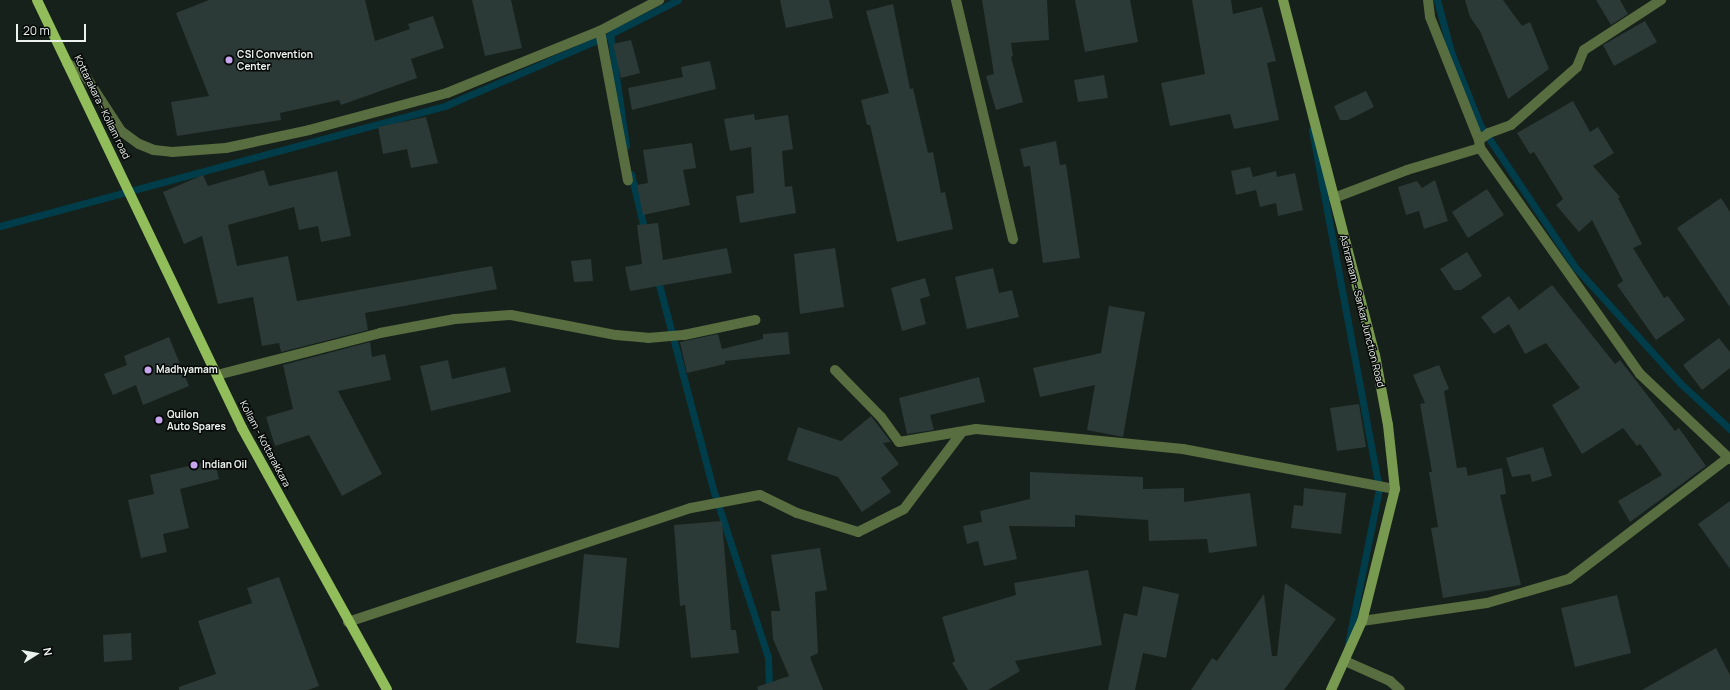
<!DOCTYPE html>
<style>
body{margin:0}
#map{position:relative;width:1730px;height:690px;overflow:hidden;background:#17211b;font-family:Manrope,sans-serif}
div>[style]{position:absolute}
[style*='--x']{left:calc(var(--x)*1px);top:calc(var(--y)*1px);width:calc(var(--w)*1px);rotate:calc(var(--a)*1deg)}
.stream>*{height:7px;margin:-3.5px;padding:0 3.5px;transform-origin:3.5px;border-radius:3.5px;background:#003d4a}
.building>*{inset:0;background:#2b3937}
.lane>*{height:10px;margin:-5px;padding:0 5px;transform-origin:5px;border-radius:5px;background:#586d40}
.street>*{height:10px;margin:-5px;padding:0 5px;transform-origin:5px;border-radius:5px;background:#586d40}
.secondary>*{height:10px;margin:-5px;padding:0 5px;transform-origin:5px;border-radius:5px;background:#789a50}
.primary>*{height:10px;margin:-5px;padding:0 5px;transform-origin:5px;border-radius:5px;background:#91bd5b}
.dots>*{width:11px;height:11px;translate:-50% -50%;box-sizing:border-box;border:2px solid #060907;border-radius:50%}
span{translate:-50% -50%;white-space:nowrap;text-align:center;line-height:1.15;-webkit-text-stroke:3px #060907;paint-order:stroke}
.poi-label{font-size:10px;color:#ecf3ef;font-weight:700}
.left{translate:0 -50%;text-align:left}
.street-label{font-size:10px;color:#ecf3ef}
.north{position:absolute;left:16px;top:634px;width:40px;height:40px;-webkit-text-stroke:3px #060907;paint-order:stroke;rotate:79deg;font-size:11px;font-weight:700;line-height:16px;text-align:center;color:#ecf3ef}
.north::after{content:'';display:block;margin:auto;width:14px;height:18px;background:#ecf3ef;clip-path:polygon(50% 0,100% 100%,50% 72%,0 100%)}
.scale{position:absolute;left:16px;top:24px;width:70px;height:18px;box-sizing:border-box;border:2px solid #ecf3ef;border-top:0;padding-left:5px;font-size:12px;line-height:14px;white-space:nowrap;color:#ecf3ef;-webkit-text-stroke:3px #060907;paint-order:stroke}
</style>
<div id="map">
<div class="stream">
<div style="--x:1437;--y:0;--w:54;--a:74.9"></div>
<div style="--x:1451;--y:52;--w:79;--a:68.3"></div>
<div style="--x:1480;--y:125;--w:171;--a:56.2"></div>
<div style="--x:1575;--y:267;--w:158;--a:47.8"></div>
<div style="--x:1681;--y:384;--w:67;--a:42.6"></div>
<div style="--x:1312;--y:130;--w:365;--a:79.4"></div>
<div style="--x:1379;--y:489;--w:158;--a:101.3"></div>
<div style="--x:626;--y:146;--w:113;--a:-98.1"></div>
<div style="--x:610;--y:34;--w:76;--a:-26.6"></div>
<div style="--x:631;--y:174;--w:60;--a:76.4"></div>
<div style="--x:0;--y:226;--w:463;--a:-15.1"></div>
<div style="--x:447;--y:105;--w:171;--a:-23.4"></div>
<div style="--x:657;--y:277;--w:222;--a:75.2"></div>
<div style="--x:714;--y:492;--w:174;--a:71.9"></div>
<div style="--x:768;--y:657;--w:33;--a:88"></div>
</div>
<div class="building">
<div style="clip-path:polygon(209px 0,365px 0,375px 41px,410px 29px,408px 24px,433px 16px,444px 48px,411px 59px,417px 78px,341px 105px,339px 100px,280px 113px,281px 120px,177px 136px,171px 102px,209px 96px,176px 13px)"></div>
<div style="clip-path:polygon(472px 0,511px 0,522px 48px,485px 56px)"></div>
<div style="clip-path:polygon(780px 0,829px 0,833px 18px,786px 28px)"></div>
<div style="clip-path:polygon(982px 0,1047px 0,1049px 40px,1011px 43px,1013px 56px,1011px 57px,1023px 102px,996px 110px,986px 76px,994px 74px)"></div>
<div style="clip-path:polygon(1075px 0,1130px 0,1138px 42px,1085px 52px)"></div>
<div style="clip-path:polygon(1192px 0,1231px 0,1233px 14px,1262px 7px,1276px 61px,1267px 63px,1279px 120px,1234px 129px,1230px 114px,1170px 126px,1161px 83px,1205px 74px)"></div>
<div style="clip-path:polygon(1465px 0,1503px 0,1522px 26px,1530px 22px,1549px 69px,1508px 99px,1480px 31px,1470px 17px)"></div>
<div style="clip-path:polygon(1596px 0,1620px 0,1628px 14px,1611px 25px)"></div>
<div style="clip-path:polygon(893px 4px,910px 89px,913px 88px,928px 153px,933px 152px,941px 193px,945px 192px,953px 229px,897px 242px,870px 125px,867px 125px,861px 100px,889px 93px,866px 11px)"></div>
<div style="clip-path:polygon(1645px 21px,1657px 42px,1614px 66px,1603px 45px)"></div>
<div style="clip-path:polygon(631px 40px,640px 73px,621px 78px,613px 44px)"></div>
<div style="clip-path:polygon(710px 61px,716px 89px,632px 110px,628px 88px,683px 77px,681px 67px)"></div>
<div style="clip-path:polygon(1104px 75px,1108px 98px,1078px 102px,1074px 80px)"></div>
<div style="clip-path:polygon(1366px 91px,1374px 107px,1348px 120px,1340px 120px,1334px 106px)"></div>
<div style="clip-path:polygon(1573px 101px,1590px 132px,1598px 127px,1614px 153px,1593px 166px,1620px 197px,1618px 198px,1642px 244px,1633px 248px,1664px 298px,1668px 296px,1685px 320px,1656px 340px,1617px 285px,1623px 281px,1592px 220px,1579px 232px,1556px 205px,1563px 199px,1534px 152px,1530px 154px,1517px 133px)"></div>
<div style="clip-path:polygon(754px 114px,755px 120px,788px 115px,793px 149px,782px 151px,785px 187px,792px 186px,796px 213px,740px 223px,736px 196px,754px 193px,751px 147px,730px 151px,724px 119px)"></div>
<div style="clip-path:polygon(426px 117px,438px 163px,411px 168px,407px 149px,383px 154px,378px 127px)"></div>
<div style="clip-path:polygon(1056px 141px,1060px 165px,1066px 164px,1080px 258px,1043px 263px,1030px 166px,1024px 167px,1020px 149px)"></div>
<div style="clip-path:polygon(692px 143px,696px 168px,683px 170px,690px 205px,643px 215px,637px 185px,648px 183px,643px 150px)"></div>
<div style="clip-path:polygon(1250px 167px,1253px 177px,1276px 171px,1277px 177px,1295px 173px,1303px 210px,1278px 216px,1276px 203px,1260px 207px,1256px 190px,1236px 195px,1231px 171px)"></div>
<div style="clip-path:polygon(264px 170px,269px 186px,337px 171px,351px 236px,321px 242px,318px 226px,299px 230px,294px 207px,228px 225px,237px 266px,288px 256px,297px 301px,492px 266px,497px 289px,365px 313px,368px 330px,281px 352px,279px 343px,262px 346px,253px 297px,218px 304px,202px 236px,184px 244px,163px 192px,203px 175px,208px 186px)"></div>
<div style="clip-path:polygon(1435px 180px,1448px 221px,1424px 229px,1419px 211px,1406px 215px,1398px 187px,1417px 181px,1422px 188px)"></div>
<div style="clip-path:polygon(1487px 189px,1504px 215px,1468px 238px,1452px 212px)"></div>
<div style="clip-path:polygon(1721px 198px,1730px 212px,1730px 307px,1677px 228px)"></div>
<div style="clip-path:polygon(658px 223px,663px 260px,727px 248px,732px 273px,630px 291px,625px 267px,642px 264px,637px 225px)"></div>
<div style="clip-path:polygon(835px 248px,844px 307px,800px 314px,794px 254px)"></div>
<div style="clip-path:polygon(1467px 252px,1482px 276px,1461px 290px,1454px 290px,1440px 269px)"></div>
<div style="clip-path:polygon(591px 259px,593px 281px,574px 282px,571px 261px)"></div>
<div style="clip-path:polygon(993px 268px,999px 293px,1012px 290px,1019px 317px,967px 329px,955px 277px)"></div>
<div style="clip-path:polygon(925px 278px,930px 296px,920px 299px,926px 324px,902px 331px,891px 288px)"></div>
<div style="clip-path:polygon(1552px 285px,1615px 364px,1620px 360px,1675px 431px,1679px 428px,1706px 466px,1630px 522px,1618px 501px,1662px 475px,1640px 444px,1637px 446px,1623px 428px,1582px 454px,1552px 405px,1580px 388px,1546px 343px,1525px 354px,1509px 324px,1494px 334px,1481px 317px,1509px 296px,1519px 310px)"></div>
<div style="clip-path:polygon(1109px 306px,1145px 312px,1123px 437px,1087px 430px,1095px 385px,1040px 397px,1033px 368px,1101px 353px)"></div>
<div style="clip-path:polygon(788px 332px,790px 354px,725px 361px,725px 364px,687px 373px,680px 342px,718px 334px,722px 349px,763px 339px,763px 334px)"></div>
<div style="clip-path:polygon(169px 337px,189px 386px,143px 405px,136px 385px,113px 395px,104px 374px,127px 365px,124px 356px)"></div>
<div style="clip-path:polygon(1719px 338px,1730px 352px,1730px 368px,1702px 390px,1683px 365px)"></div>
<div style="clip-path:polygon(370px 342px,372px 357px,385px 354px,391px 380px,338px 391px,382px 474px,342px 496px,309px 435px,275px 446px,266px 417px,293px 409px,283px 365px)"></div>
<div style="clip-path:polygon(448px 360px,452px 379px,505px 367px,511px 392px,431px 411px,420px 366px)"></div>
<div style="clip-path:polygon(1439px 365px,1449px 389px,1444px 391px,1457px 468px,1466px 467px,1468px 476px,1502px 468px,1506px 494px,1500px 495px,1521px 585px,1443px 598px,1431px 528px,1438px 527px,1429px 472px,1432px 472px,1420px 404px,1425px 403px,1413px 375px)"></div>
<div style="clip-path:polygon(979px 377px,985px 402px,930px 415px,934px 430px,907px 434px,899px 398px)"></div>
<div style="clip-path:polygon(1359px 404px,1366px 447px,1337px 451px,1330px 408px)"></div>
<div style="clip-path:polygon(871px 416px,891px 442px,883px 443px,899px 464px,881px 478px,891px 492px,862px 512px,838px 477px,787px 460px,798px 427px,841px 441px)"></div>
<div style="clip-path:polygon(1543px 447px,1552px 476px,1532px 482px,1530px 474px,1512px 477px,1506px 458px)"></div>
<div style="clip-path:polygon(214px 460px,219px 479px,180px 489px,189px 528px,163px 534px,167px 552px,141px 558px,128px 500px,154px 494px,150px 475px)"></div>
<div style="clip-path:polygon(1030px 472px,1143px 477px,1143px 489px,1184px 488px,1184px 502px,1250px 493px,1257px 546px,1209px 553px,1207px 539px,1149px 541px,1148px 520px,1075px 515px,1075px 527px,1009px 526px,1017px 559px,984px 566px,978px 541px,967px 544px,963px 526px,982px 522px,980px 511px,1030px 499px)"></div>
<div style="clip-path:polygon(1304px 488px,1346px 493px,1341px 534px,1291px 528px,1294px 505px,1303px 506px)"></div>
<div style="clip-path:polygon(1730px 501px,1730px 569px,1698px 524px)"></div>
<div style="clip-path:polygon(722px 521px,731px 630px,736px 630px,739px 653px,691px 658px,685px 605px,680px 606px,674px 525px)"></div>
<div style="clip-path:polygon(820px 548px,827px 590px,815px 592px,818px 653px,810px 657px,823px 690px,758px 690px,757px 687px,789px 676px,773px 639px,771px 611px,780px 611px,771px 555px)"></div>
<div style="clip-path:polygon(584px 554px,627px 558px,619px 648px,576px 643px)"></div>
<div style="clip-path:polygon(1088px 570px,1102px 645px,1015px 661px,1020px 671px,988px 690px,968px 690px,952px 663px,955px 661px,942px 617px,1016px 595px,1014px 583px)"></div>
<div style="clip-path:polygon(279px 577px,319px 686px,308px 690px,179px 690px,179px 687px,216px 674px,198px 621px,252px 603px,247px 588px)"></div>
<div style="clip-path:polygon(1285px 583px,1336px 619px,1284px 690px,1191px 690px,1212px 658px,1217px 661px,1264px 594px,1272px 656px,1277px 656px)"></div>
<div style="clip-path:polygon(1143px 586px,1179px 594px,1166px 658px,1143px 653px,1135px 690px,1108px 690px,1124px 613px,1137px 616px)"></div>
<div style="clip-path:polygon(1617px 595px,1631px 653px,1575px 667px,1561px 608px)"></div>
<div style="clip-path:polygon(131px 633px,132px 660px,104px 662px,103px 635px)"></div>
<div style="clip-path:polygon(1716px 648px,1730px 675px,1730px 690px,1642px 690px)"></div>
</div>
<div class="lane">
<div style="--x:600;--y:31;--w:152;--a:79.4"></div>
</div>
<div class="street">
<div style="--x:956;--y:0;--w:246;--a:76.6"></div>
<div style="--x:1428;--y:0;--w:17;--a:83"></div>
<div style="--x:1430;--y:17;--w:132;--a:68.3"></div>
<div style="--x:1479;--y:140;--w:12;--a:-35"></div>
<div style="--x:1489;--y:133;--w:23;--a:-20"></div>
<div style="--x:1511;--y:125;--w:88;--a:-41.3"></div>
<div style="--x:1577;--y:67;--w:18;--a:-68"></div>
<div style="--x:1584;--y:50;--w:92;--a:-33"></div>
<div style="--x:67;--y:63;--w:20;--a:33"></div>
<div style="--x:84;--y:74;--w:68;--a:57"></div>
<div style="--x:121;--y:131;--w:22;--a:36"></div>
<div style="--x:139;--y:144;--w:16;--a:22"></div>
<div style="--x:154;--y:150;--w:18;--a:6"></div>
<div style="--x:172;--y:152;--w:54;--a:-4.2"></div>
<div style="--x:226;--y:148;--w:85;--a:-12.2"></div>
<div style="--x:309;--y:130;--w:143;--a:-15"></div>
<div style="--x:447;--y:93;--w:165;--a:-22.1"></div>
<div style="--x:600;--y:31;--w:67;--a:-27.7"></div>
<div style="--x:1479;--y:140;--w:8;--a:83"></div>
<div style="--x:1480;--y:148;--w:277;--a:54.7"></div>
<div style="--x:1640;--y:374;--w:124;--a:43.4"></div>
<div style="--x:1334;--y:198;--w:78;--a:-21"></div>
<div style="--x:1407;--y:170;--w:76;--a:-16.8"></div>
<div style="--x:835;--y:370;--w:66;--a:45.6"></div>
<div style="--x:881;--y:417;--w:31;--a:54"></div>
<div style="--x:899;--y:442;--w:78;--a:-9.6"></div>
<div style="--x:976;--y:429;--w:208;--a:5.5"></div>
<div style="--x:1183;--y:449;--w:216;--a:10.7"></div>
<div style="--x:217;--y:375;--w:168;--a:-14.4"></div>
<div style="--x:380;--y:333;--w:76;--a:-10.6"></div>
<div style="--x:455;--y:319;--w:56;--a:-4.1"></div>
<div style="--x:511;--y:315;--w:107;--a:10.8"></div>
<div style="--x:616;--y:335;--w:32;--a:5"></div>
<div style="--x:648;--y:338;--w:36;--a:-5"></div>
<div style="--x:684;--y:335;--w:73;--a:-11.9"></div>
<div style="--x:1362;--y:621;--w:126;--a:-8.2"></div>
<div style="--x:1487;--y:603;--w:85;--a:-16.3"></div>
<div style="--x:1569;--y:579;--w:201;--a:-37.3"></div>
<div style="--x:348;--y:622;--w:361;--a:-18.4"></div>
<div style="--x:691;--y:508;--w:70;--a:-10.7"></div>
<div style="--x:760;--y:495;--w:41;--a:25.9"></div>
<div style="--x:797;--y:513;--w:64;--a:17.3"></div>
<div style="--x:858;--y:532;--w:51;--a:-26.6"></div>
<div style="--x:904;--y:509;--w:96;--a:-53"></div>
<div style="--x:1345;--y:661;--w:49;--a:24"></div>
<div style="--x:1390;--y:681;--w:13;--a:42"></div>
</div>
<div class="secondary">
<div style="--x:1283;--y:0;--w:367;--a:75.5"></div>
<div style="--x:1375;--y:355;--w:71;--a:79.5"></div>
<div style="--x:1388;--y:425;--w:64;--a:83.8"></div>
<div style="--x:1395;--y:489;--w:136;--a:104"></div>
<div style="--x:1362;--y:621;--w:76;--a:114.2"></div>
</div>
<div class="primary">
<div style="--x:37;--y:0;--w:475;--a:64.4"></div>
<div style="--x:242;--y:428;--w:299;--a:61"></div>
</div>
<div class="dots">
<div style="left:229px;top:60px;background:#c7a6ef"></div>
<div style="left:148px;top:370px;background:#c7a6ef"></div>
<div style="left:159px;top:420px;background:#c7a6ef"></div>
<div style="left:194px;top:465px;background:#c7a6ef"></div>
</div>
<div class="poi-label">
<span class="left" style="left:237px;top:60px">CSI Convention<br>Center</span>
<span class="left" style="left:156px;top:370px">Madhyamam</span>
<span class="left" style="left:167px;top:420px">Quilon<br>Auto Spares</span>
<span class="left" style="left:202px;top:465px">Indian Oil</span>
</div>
<div class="street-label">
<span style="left:102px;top:107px;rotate:64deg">Kottarakara - Kollam road</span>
<span style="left:1362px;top:311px;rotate:76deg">Ashramam - Sankar Junction Road</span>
<span style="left:265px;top:444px;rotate:62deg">Kollam - Kottarakkara</span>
</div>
<div class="north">N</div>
<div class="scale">20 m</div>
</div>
